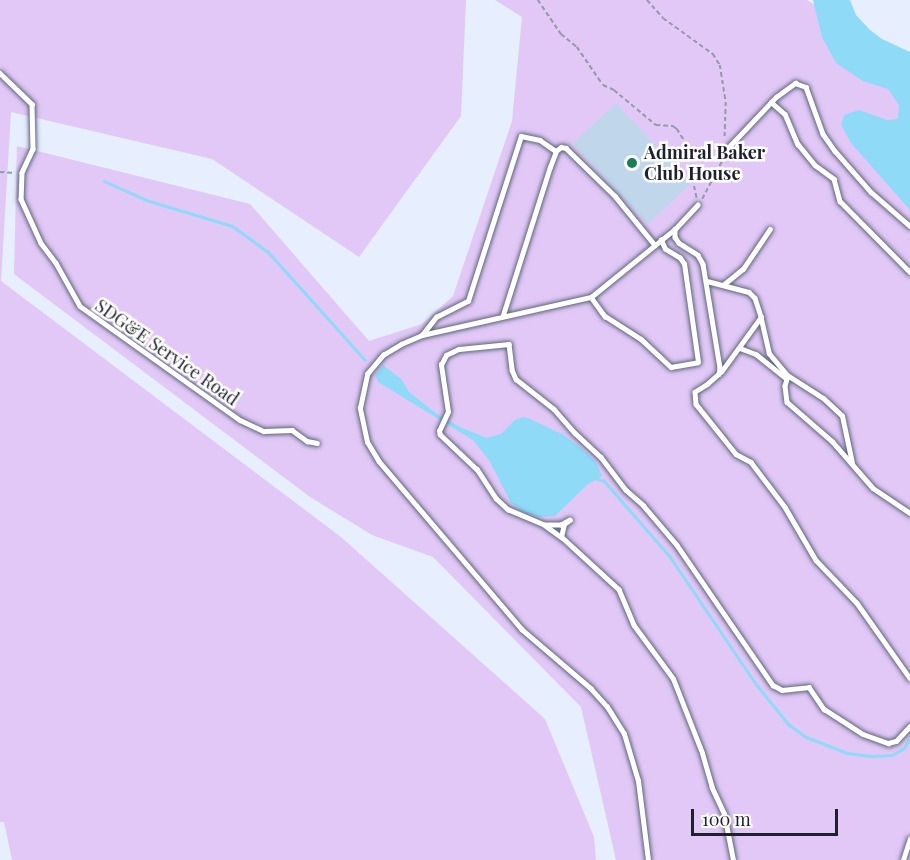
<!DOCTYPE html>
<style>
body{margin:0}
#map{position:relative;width:910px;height:860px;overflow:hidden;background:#e7eefd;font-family:"Playfair Display",serif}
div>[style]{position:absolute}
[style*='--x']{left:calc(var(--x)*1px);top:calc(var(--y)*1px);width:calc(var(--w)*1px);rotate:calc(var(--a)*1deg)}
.green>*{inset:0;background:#e1c8f7}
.water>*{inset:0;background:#8edaf7}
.stream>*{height:3px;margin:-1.5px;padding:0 1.5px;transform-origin:1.5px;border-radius:1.5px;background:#8edaf7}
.building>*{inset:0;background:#c0d7eb}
.path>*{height:1.5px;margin-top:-0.75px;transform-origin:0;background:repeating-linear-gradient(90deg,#9399a6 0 4.5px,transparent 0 7.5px)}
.roads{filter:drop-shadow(0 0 2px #5d677d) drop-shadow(0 0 2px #5d677d)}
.lane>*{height:4.5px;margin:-2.25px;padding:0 2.25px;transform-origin:2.25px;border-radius:2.25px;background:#fff}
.dots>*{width:16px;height:16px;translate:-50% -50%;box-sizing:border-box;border:3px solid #fff;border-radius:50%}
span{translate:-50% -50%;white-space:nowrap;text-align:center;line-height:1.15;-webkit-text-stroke:5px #fff;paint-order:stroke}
.poi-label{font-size:18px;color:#1d212b;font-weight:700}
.left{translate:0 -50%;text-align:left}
.street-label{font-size:18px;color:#1d212b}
.scale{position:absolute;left:691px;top:809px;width:147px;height:27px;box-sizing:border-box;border:3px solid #1d212b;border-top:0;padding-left:8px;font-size:18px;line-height:21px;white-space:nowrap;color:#1d212b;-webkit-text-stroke:4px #fff;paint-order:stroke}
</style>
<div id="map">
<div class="green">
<div style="clip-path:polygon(0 0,466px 0,461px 116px,359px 257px,212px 159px,11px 112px,1px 281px,341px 537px,545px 719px,594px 837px,596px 860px,12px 860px,4px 822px,0 822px)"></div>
<div style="clip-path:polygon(495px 0,807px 0,910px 68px,910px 860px,616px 860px,581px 707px,433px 557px,372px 535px,310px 497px,14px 274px,17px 146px,250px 204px,369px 341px,422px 324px,453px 296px,512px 121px,522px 17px)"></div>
</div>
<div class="water">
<div style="clip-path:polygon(813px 0,850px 0,856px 15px,870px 30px,882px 39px,910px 52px,910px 210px,851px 143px,841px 125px,844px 115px,859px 110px,887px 120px,898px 119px,899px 105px,888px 89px,863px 81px,836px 63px,822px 37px)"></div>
<div style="clip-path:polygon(383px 365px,401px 379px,409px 392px,437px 414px,462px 428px,487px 438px,501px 434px,515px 420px,523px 417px,530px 419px,562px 434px,580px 447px,596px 462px,602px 476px,588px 484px,555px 516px,540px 517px,524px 513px,511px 503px,489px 460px,473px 440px,378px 382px,375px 375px)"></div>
</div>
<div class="stream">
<div style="--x:104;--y:181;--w:46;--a:24.3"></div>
<div style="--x:146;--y:200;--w:90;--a:16.8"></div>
<div style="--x:232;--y:226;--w:44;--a:35.8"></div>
<div style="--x:268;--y:252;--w:145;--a:48.1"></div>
<div style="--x:595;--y:478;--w:9;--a:18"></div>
<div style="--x:604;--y:481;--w:101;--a:49"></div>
<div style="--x:670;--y:557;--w:152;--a:56"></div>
<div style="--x:755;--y:683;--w:53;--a:51.2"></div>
<div style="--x:788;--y:724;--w:22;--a:36"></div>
<div style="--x:806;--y:737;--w:44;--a:21.3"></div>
<div style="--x:847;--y:753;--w:26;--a:7"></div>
<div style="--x:873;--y:756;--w:19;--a:-3"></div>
<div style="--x:892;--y:755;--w:14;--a:-30"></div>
<div style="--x:904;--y:748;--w:13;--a:-61"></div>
</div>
<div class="building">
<div style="clip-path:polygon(616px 103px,691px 183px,648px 224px,572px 144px)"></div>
</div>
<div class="path">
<div style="--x:538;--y:0;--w:41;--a:55.9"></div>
<div style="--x:561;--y:34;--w:21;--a:39"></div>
<div style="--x:577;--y:47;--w:46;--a:55.6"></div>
<div style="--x:603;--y:85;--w:12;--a:24"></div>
<div style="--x:614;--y:90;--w:55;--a:39.8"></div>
<div style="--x:656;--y:125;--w:17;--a:3"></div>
<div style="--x:673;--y:126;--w:5;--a:37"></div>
<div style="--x:677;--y:129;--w:15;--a:58"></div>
<div style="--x:685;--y:142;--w:58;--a:78.1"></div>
<div style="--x:647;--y:0;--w:24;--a:48"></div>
<div style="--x:663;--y:18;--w:62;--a:35.8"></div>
<div style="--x:713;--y:54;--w:13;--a:58"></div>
<div style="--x:720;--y:65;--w:37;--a:81"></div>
<div style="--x:726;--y:102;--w:36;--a:92"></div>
<div style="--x:0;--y:172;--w:15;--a:4"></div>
<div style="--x:702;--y:199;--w:43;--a:-62.2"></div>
</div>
<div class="roads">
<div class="lane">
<div style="--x:0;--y:73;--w:45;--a:44.1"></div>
<div style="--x:32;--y:104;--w:45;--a:88.7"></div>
<div style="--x:33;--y:149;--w:26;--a:115"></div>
<div style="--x:22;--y:173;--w:26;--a:92"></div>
<div style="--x:21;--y:199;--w:48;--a:65.6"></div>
<div style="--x:41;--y:243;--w:25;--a:53"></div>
<div style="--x:56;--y:263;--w:49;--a:60.8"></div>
<div style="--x:80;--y:306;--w:196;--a:35.5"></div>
<div style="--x:240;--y:420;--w:26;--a:25"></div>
<div style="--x:264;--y:431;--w:28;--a:-2"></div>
<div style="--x:292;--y:430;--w:19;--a:36"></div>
<div style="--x:307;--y:441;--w:10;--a:11"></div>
<div style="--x:771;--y:102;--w:18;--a:41"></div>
<div style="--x:785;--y:114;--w:33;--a:67"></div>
<div style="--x:798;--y:144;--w:27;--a:51"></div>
<div style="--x:815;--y:165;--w:24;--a:36"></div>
<div style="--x:834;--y:179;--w:23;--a:75"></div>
<div style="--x:840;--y:201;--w:100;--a:45.4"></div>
<div style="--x:723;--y:153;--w:77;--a:-46.6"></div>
<div style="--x:776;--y:97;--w:24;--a:-36"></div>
<div style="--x:795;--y:83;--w:12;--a:20"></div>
<div style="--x:806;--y:87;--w:50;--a:70.1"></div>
<div style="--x:823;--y:134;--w:21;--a:55"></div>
<div style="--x:835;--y:151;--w:55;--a:48.7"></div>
<div style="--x:871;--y:192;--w:52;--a:41.1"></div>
<div style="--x:675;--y:229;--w:8;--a:90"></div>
<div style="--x:675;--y:237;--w:7;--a:56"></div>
<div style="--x:679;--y:243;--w:22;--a:32"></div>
<div style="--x:698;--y:255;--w:10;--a:61"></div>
<div style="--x:703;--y:264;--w:105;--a:80.7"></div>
<div style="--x:720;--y:368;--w:6;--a:99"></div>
<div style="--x:719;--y:374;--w:15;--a:138"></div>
<div style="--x:708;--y:384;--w:15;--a:148"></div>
<div style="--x:695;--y:392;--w:12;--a:85"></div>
<div style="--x:696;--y:404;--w:64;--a:51.3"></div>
<div style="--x:736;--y:454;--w:17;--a:28"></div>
<div style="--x:751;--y:462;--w:56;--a:52.9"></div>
<div style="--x:785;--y:507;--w:61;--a:59.7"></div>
<div style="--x:816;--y:560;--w:59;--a:46.4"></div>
<div style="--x:857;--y:603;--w:92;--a:54.8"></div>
<div style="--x:707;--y:281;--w:43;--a:14.7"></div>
<div style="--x:749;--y:292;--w:8;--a:45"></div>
<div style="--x:755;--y:298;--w:20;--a:72"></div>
<div style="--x:723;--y:285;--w:26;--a:-39"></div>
<div style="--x:743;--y:269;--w:48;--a:-56"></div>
<div style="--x:591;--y:297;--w:24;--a:54"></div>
<div style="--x:605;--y:316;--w:43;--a:32.6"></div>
<div style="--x:641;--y:339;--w:41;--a:43"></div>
<div style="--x:671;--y:367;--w:27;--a:-10"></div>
<div style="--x:698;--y:362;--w:99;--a:-98.1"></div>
<div style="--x:684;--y:264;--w:7;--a:-124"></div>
<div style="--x:680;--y:258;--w:17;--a:-149"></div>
<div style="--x:665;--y:249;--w:10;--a:-114"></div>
<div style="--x:503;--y:315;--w:155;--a:-72.4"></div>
<div style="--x:550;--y:167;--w:17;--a:-69"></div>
<div style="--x:556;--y:151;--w:6;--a:-39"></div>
<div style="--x:561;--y:147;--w:5;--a:11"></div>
<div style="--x:566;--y:148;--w:69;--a:44.4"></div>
<div style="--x:615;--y:196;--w:63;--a:50.8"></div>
<div style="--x:422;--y:335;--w:23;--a:-52"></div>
<div style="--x:436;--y:317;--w:36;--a:-27"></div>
<div style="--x:468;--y:301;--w:173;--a:-72.2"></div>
<div style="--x:521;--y:136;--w:19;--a:12"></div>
<div style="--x:540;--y:140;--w:19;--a:35"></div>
<div style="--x:740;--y:348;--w:17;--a:21"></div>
<div style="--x:756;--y:354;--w:38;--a:39"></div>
<div style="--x:721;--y:372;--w:68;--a:-54"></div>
<div style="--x:761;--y:317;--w:37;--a:77"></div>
<div style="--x:769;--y:353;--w:30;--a:50"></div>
<div style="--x:852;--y:463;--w:48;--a:-102"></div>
<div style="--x:842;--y:416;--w:25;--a:-137"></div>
<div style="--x:824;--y:399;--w:43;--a:-147.4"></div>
<div style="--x:788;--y:376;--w:10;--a:107"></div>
<div style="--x:785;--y:386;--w:16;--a:83"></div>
<div style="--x:787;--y:402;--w:60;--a:40.9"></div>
<div style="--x:832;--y:441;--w:62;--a:48.9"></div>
<div style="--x:873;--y:488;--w:45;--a:34"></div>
<div style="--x:546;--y:526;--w:19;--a:36"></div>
<div style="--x:648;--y:860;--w:80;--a:-97.2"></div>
<div style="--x:638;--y:781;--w:49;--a:-106.6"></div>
<div style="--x:624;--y:734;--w:32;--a:-122"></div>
<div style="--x:607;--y:707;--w:24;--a:-132"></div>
<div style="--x:591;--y:689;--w:91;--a:-139.5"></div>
<div style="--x:522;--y:630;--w:221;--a:-130.4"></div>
<div style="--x:379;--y:462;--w:23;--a:-121"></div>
<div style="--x:367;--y:442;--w:35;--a:-102"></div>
<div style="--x:360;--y:408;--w:35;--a:-78"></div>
<div style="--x:367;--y:374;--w:25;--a:-50"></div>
<div style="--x:383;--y:355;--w:21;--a:-31"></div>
<div style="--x:401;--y:344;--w:23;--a:-23"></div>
<div style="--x:422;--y:335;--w:173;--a:-12.7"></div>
<div style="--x:591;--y:297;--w:108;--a:-39"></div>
<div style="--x:675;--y:229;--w:33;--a:-47"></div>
<div style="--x:733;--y:860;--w:47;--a:-101.1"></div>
<div style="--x:724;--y:814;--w:29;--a:-115"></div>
<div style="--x:712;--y:788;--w:36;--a:-106"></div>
<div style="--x:702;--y:753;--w:79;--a:-111.4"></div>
<div style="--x:673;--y:679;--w:66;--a:-126.3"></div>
<div style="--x:634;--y:626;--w:39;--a:-113"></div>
<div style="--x:619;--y:590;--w:79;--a:-137.6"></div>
<div style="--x:561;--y:537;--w:13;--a:-77"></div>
<div style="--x:564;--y:524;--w:7;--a:-34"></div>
<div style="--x:570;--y:520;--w:10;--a:151"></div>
<div style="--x:561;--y:525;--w:17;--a:180"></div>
<div style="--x:544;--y:525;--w:39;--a:-157"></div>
<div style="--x:508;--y:510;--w:16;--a:-137"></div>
<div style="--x:496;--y:499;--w:35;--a:-123"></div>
<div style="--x:477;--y:470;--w:51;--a:-136.6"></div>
<div style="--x:440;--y:435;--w:4;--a:-104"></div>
<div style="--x:439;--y:431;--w:21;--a:-65"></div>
<div style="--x:448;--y:412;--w:48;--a:-98.5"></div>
<div style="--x:441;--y:365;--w:11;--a:-63"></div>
<div style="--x:446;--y:355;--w:14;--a:-25"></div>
<div style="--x:459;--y:349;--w:50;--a:-5.7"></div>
<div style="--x:509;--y:344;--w:26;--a:83"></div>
<div style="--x:512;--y:370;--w:10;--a:66"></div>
<div style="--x:516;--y:379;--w:48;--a:38.3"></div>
<div style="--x:554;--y:409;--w:32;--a:49"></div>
<div style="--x:575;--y:433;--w:35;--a:43"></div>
<div style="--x:601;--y:457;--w:41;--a:52.9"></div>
<div style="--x:626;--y:490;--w:23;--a:41"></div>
<div style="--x:643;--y:505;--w:52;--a:49.6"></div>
<div style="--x:677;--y:545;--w:170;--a:55.6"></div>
<div style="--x:773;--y:685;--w:10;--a:29"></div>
<div style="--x:782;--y:690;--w:27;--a:-6"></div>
<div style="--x:809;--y:687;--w:27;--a:56"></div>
<div style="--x:824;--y:709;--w:46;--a:32.7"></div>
<div style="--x:863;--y:734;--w:27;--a:20"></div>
<div style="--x:888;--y:743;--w:8;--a:-14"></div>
<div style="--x:896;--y:741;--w:21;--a:-47"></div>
<div style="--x:903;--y:860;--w:22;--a:-72"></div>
</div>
</div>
<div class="dots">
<div style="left:632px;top:163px;background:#197d55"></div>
</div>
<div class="poi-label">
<span class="left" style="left:644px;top:163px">Admiral Baker<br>Club House</span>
</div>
<div class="street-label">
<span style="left:167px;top:352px;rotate:35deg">SDG&amp;E Service Road</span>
</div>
<div class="scale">100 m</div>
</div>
